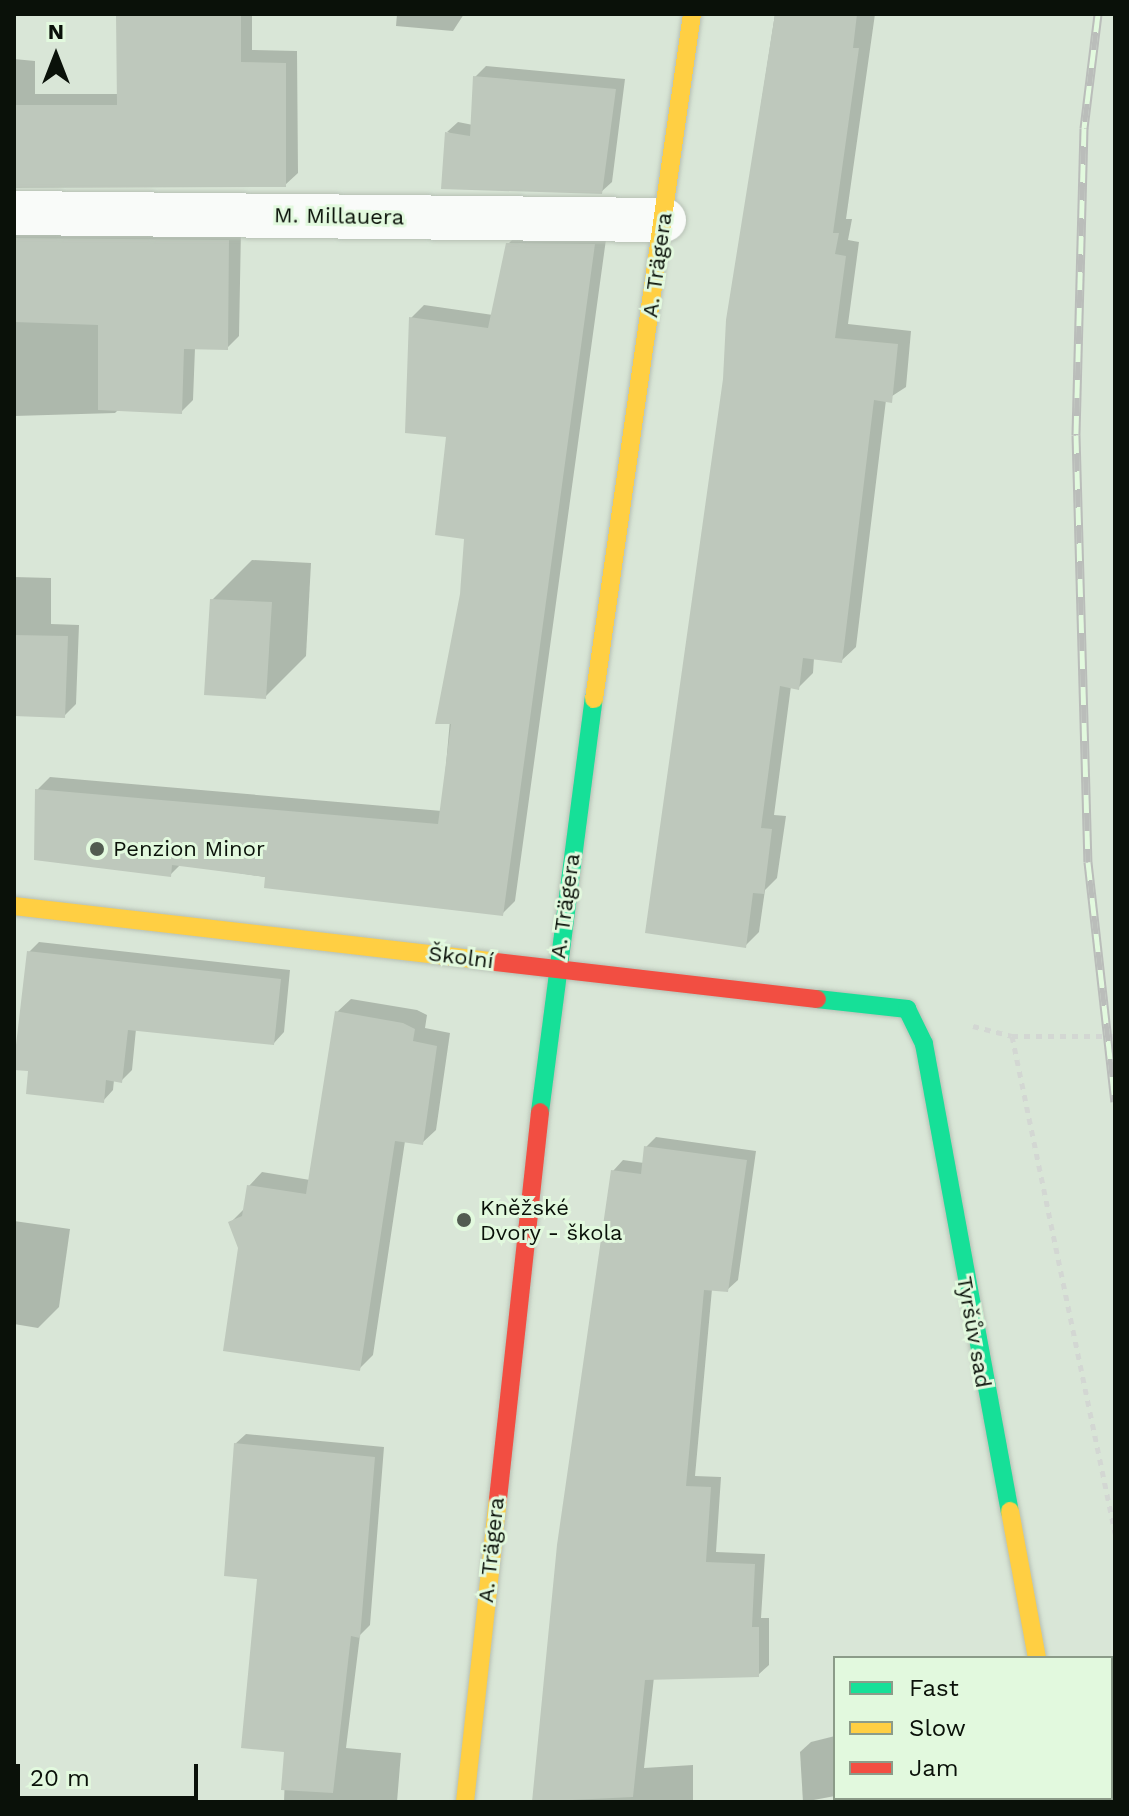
<!DOCTYPE html>
<meta charset="utf-8">
<style>
body{margin:0}
#map{position:relative;width:1129px;height:1816px;overflow:hidden;background:#d9e6d7;font-family:"Work Sans",sans-serif}
div>[style]{position:absolute}
[style*='--x']{left:calc(var(--x)*1px);top:calc(var(--y)*1px);width:calc(var(--w)*1px);rotate:calc(var(--a)*1deg)}
.shadow>*{inset:0;background:#0003}
.building>*{inset:0;background:#bec8bc}
.path>*{height:5px;margin-top:-2.5px;transform-origin:0;background:repeating-linear-gradient(90deg,#d3d7d3 0 6px,transparent 0 12px)}
.roads{filter:drop-shadow(0 0 2px #b6c0b4) drop-shadow(0 0 2px #b6c0b4)}
.street>*{height:44px;margin:-22px;padding:0 22px;transform-origin:22px;border-radius:22px;background:#f9fbf9}
.fast>*{height:18px;margin:-9px;padding:0 9px;transform-origin:9px;border-radius:9px;background:#16e098}
.slow>*{height:18px;margin:-9px;padding:0 9px;transform-origin:9px;border-radius:9px;background:#ffcf43}
.jam>*{height:18px;margin:-9px;padding:0 9px;transform-origin:9px;border-radius:9px;background:#f24e42}
.rail>*{height:9px;margin-top:-4.5px;transform-origin:0;background:repeating-linear-gradient(90deg,#e2f9de 0 18px,#babdba 0 36px);box-sizing:border-box;border-block:2px solid #babdba}
.dots>*{width:22px;height:22px;translate:-50% -50%;box-sizing:border-box;border:4px solid #e2f9de;border-radius:50%}
span{translate:-50% -50%;white-space:nowrap;text-align:center;line-height:1.15;-webkit-text-stroke:6px #e2f9de;paint-order:stroke}
.street-label{font-size:22px;color:#0a1109}
.poi-label{font-size:22px;color:#0a1109}
.left{translate:0 -50%;text-align:left}
.frame{position:absolute;inset:0;border:16px solid #0a1109;pointer-events:none}
.legend{position:absolute;left:833px;top:1656px;width:280px;height:144px;box-sizing:border-box;background:#e2f9de;border:2px solid #8c9c89;margin:0;padding:10px 14px;list-style:none;font-size:24px;color:#0a1109}
.legend li{display:flex;align-items:center;gap:16px;height:40px}
.legend b{width:40px;border:2px solid #8c9c89}
.north{position:absolute;left:16px;top:16px;width:80px;height:80px;-webkit-text-stroke:6px #e2f9de;paint-order:stroke;rotate:0deg;font-size:22px;font-weight:700;line-height:32px;text-align:center;color:#0a1109}
.north::after{content:'';display:block;margin:auto;width:28px;height:36px;background:#0a1109;clip-path:polygon(50% 0,100% 100%,50% 72%,0 100%)}
.scale{position:absolute;left:16px;top:1764px;width:182px;height:36px;box-sizing:border-box;border:4px solid #0a1109;border-top:0;padding-left:10px;font-size:24px;line-height:28px;white-space:nowrap;color:#0a1109;-webkit-text-stroke:6px #e2f9de;paint-order:stroke}
</style>
<div id="map">
<div class="shadow">
<div style="clip-path:polygon(118px 14px,252px 14px,252px 50px,297px 51px,298px 173px,285px 185px,14px 186px,14px 59px,35px 61px,35px 94px,119px 94px)"></div>
<div style="clip-path:polygon(397px 14px,464px 14px,453px 31px,396px 26px)"></div>
<div style="clip-path:polygon(775px 14px,875px 14px,846px 219px,852px 219px,848px 240px,859px 242px,848px 324px,911px 331px,906px 387px,886px 400px,856px 647px,841px 661px,814px 658px,813px 673px,799px 687px,791px 686px,774px 815px,786px 816px,777px 878px,765px 890px,759px 932px,745px 946px,725px 379px,728px 321px)"></div>
<div style="clip-path:polygon(486px 66px,625px 79px,612px 182px,601px 192px,447px 132px,458px 122px,473px 125px,475px 77px)"></div>
<div style="clip-path:polygon(14px 219px,241px 229px,239px 336px,227px 348px,195px 348px,193px 400px,181px 412px,119px 409px,115px 413px,14px 416px)"></div>
<div style="clip-path:polygon(521px 231px,607px 232px,515px 901px,502px 914px,181px 864px,170px 875px,37px 790px,50px 777px,442px 811px,466px 537px,449px 435px,411px 318px,424px 305px,493px 315px,508px 244px)"></div>
<div style="clip-path:polygon(252px 560px,311px 563px,306px 656px,265px 697px,212px 600px)"></div>
<div style="clip-path:polygon(14px 577px,51px 578px,51px 624px,79px 625px,76px 704px,64px 716px,14px 714px)"></div>
<div style="clip-path:polygon(39px 942px,290px 970px,284px 1032px,274px 1043px,136px 1029px,132px 1070px,122px 1080px,114px 1080px,113px 1090px,103px 1101px,31px 1070px,29px 952px)"></div>
<div style="clip-path:polygon(351px 999px,417px 1010px,427px 1015px,425px 1028px,450px 1033px,436px 1130px,422px 1143px,405px 1141px,373px 1355px,359px 1369px,240px 1247px,230px 1223px,244px 1209px,249px 1186px,262px 1172px,310px 1180px,337px 1012px)"></div>
<div style="clip-path:polygon(656px 1137px,756px 1151px,738px 1280px,727px 1290px,712px 1289px,695px 1476px,721px 1477px,716px 1552px,765px 1554px,761px 1618px,769px 1618px,769px 1665px,758px 1675px,654px 1677px,644px 1768px,693px 1765px,693px 1802px,535px 1802px,551px 1625px,613px 1171px,623px 1160px,644px 1163px,646px 1147px)"></div>
<div style="clip-path:polygon(14px 1221px,70px 1229px,59px 1307px,38px 1328px,14px 1324px)"></div>
<div style="clip-path:polygon(246px 1434px,384px 1447px,370px 1625px,360px 1635px,346px 1748px,401px 1753px,397px 1802px,284px 1802px,286px 1750px,235px 1444px)"></div>
<div style="clip-path:polygon(835px 1736px,835px 1796px,803px 1802px,800px 1752px,811px 1742px)"></div>
</div>
<div class="building">
<div style="clip-path:polygon(116px 14px,241px 14px,241px 62px,286px 63px,286px 187px,14px 188px,14px 105px,117px 105px)"></div>
<div style="clip-path:polygon(775px 14px,857px 14px,853px 48px,859px 48px,833px 233px,839px 233px,835px 254px,846px 256px,835px 338px,898px 344px,892px 403px,874px 400px,842px 663px,803px 658px,799px 690px,780px 686px,761px 828px,772px 829px,764px 894px,753px 893px,746px 948px,645px 933px,723px 379px,726px 320px)"></div>
<div style="clip-path:polygon(473px 76px,616px 89px,602px 194px,441px 189px,445px 132px,470px 136px)"></div>
<div style="clip-path:polygon(14px 238px,229px 240px,228px 350px,184px 349px,182px 414px,98px 410px,98px 325px,14px 322px)"></div>
<div style="clip-path:polygon(506px 243px,595px 244px,503px 916px,264px 888px,265px 877px,172px 865px,171px 877px,34px 860px,35px 789px,438px 824px,451px 724px,435px 724px,460px 594px,464px 539px,435px 535px,446px 437px,405px 433px,409px 317px,488px 328px)"></div>
<div style="clip-path:polygon(210px 599px,272px 602px,266px 699px,204px 695px)"></div>
<div style="clip-path:polygon(14px 635px,68px 636px,65px 718px,14px 716px)"></div>
<div style="clip-path:polygon(27px 951px,281px 979px,274px 1045px,128px 1030px,122px 1083px,106px 1080px,104px 1103px,26px 1094px,28px 1071px,14px 1070px,14px 1062px)"></div>
<div style="clip-path:polygon(335px 1011px,403px 1023px,415px 1029px,413px 1041px,437px 1046px,423px 1145px,395px 1141px,360px 1371px,223px 1351px,238px 1248px,228px 1222px,242px 1216px,247px 1185px,306px 1194px)"></div>
<div style="clip-path:polygon(644px 1146px,747px 1160px,728px 1292px,704px 1290px,686px 1486px,711px 1487px,706px 1562px,755px 1564px,752px 1627px,759px 1627px,759px 1677px,645px 1680px,633px 1797px,532px 1802px,557px 1545px,611px 1170px,641px 1174px)"></div>
<div style="clip-path:polygon(234px 1443px,375px 1457px,360px 1638px,351px 1636px,333px 1793px,281px 1790px,284px 1752px,241px 1748px,257px 1579px,224px 1576px)"></div>
</div>
<div class="path">
<div style="--x:973;--y:1026;--w:40;--a:14.4"></div>
<div style="--x:1012;--y:1036;--w:103;--a:0"></div>
<div style="--x:1012;--y:1036;--w:508;--a:78.29"></div>
</div>
<div class="roads">
<div class="street">
<div style="--x:14;--y:213;--w:650;--a:0.62"></div>
<div style="--x:1071;--y:1798;--w:4;--a:76"></div>
</div>
<div class="fast">
<div style="--x:817;--y:999;--w:91;--a:6.3"></div>
<div style="--x:907;--y:1009;--w:39;--a:64"></div>
<div style="--x:924;--y:1044;--w:475;--a:79.6"></div>
<div style="--x:540;--y:1112;--w:417;--a:-82.6"></div>
</div>
<div class="slow">
<div style="--x:594;--y:699;--w:692;--a:-81.86"></div>
<div style="--x:14;--y:906;--w:485;--a:6.6"></div>
<div style="--x:1010;--y:1511;--w:149;--a:79.6"></div>
<div style="--x:465;--y:1802;--w:305;--a:-83.8"></div>
</div>
<div class="jam">
<div style="--x:496;--y:962;--w:323;--a:6.6"></div>
<div style="--x:498;--y:1499;--w:389;--a:-83.8"></div>
</div>
</div>
<div class="rail">
<div style="--x:1098;--y:14;--w:115;--a:97"></div>
<div style="--x:1084;--y:128;--w:307;--a:91.5"></div>
<div style="--x:1076;--y:435;--w:427;--a:88.4"></div>
<div style="--x:1088;--y:862;--w:241;--a:83.6"></div>
</div>
<div class="dots">
<div style="left:97px;top:849px;background:#525c51"></div>
<div style="left:464px;top:1220px;background:#525c51"></div>
</div>
<div class="street-label">
<span style="left:339px;top:216px;rotate:1deg">M. Millauera</span>
<span style="left:657px;top:265px;rotate:-82deg">A. Trägera</span>
<span style="left:565px;top:906px;rotate:-82deg">A. Trägera</span>
<span style="left:461px;top:957px;rotate:7deg">Školní</span>
<span style="left:974px;top:1332px;rotate:80deg">Tyršův sad</span>
<span style="left:491px;top:1550px;rotate:-84deg">A. Trägera</span>
</div>
<div class="poi-label">
<span class="left" style="left:113px;top:849px">Penzion Minor</span>
<span class="left" style="left:480px;top:1220px">Kněžské<br>Dvory - škola</span>
</div>
<div class="frame"></div>
<ul class="legend">
<li><b style="height:10px;background:#16e098"></b>Fast</li>
<li><b style="height:10px;background:#ffcf43"></b>Slow</li>
<li><b style="height:10px;background:#f24e42"></b>Jam</li>
</ul>
<div class="north">N</div>
<div class="scale">20 m</div>
</div>
